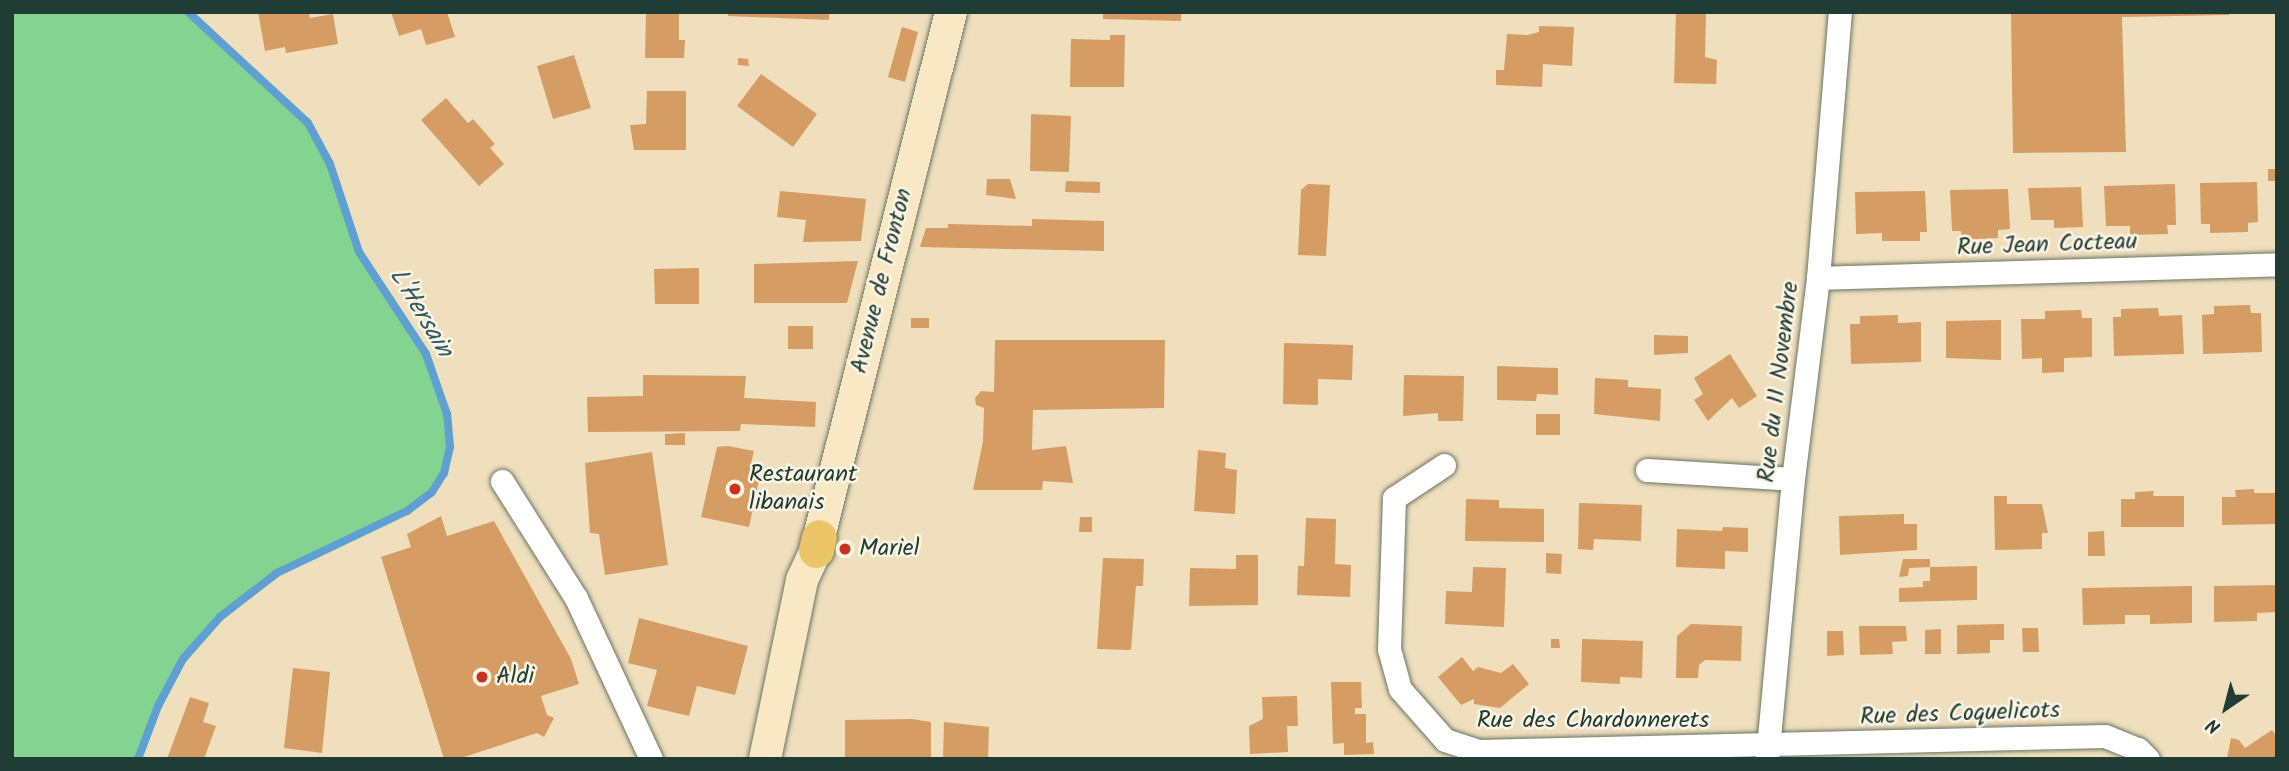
<!DOCTYPE html>
<style>
body{margin:0}
#map{position:relative;width:2289px;height:771px;overflow:hidden;background:#efdfbd;font-family:Kalam,sans-serif}
div>[style]{position:absolute}
[style*='--x']{left:calc(var(--x)*1px);top:calc(var(--y)*1px);width:calc(var(--w)*1px);rotate:calc(var(--a)*1deg)}
.green>*{inset:0;background:#85d391}
.stream>*{height:8px;margin:-4px;padding:0 4px;transform-origin:4px;border-radius:4px;background:#5da0d1}
.building>*{inset:0;background:#d59c64}
.roads{filter:drop-shadow(0 0 2px #687664) drop-shadow(0 0 2px #687664)}
.minor>*{height:23px;margin:-11.5px;padding:0 11.5px;transform-origin:11.5px;border-radius:11.5px;background:#fff}
.secondary>*{height:32px;margin:-16px;padding:0 16px;transform-origin:16px;border-radius:16px;background:#f8e8c3}
.primary>*{height:35px;margin:-17.5px;padding:0 17.5px;transform-origin:17.5px;border-radius:17.5px;background:#edc569}
.dots>*{width:19px;height:19px;translate:-50% -50%;box-sizing:border-box;border:4px solid #fcf5e5;border-radius:50%}
span{translate:-50% -50%;white-space:nowrap;text-align:center;line-height:1.15;-webkit-text-stroke:5px #fcf5e5;paint-order:stroke}
.street-label{font-size:24px;color:#1f3d34}
.poi-label{font-size:24px;color:#1f3d34}
.left{translate:0 -50%;text-align:left}
.water-label{font-size:26px;color:#325b63;font-style:italic}
.frame{position:absolute;inset:0;border:14px solid #1f3d34;pointer-events:none}
.north{position:absolute;left:2191px;top:673px;width:70px;height:70px;-webkit-text-stroke:5px #fcf5e5;paint-order:stroke;rotate:215deg;font-size:19px;font-weight:700;line-height:28px;text-align:center;color:#1f3d34}
.north::after{content:'';display:block;margin:auto;width:24px;height:32px;background:#1f3d34;clip-path:polygon(50% 0,100% 100%,50% 72%,0 100%)}
</style>
<div id="map">
<div class="green">
<div style="clip-path:polygon(12px 12px,188px 12px,205px 23px,308px 123px,330px 164px,359px 252px,426px 354px,447px 414px,450px 447px,444px 473px,432px 492px,407px 511px,277px 573px,220px 617px,183px 659px,158px 706px,138px 759px,12px 759px)"></div>
</div>
<div class="stream">
<div style="--x:138;--y:759;--w:57;--a:-69.3"></div>
<div style="--x:158;--y:706;--w:53;--a:-62"></div>
<div style="--x:183;--y:659;--w:56;--a:-48.6"></div>
<div style="--x:220;--y:617;--w:72;--a:-37.7"></div>
<div style="--x:277;--y:573;--w:144;--a:-25.5"></div>
<div style="--x:407;--y:511;--w:31;--a:-37"></div>
<div style="--x:432;--y:492;--w:22;--a:-58"></div>
<div style="--x:444;--y:473;--w:27;--a:-77"></div>
<div style="--x:450;--y:447;--w:33;--a:-95"></div>
<div style="--x:447;--y:414;--w:64;--a:-109.3"></div>
<div style="--x:426;--y:354;--w:122;--a:-123.3"></div>
<div style="--x:359;--y:252;--w:93;--a:-108.2"></div>
<div style="--x:330;--y:164;--w:47;--a:-118.2"></div>
<div style="--x:308;--y:123;--w:163;--a:-137.2"></div>
</div>
<div class="building">
<div style="clip-path:polygon(258px 12px,309px 12px,310px 18px,333px 14px,338px 44px,286px 53px,285px 47px,265px 51px)"></div>
<div style="clip-path:polygon(391px 12px,447px 12px,455px 37px,426px 45px,421px 29px,399px 36px)"></div>
<div style="clip-path:polygon(646px 12px,679px 12px,679px 40px,685px 40px,684px 58px,645px 58px)"></div>
<div style="clip-path:polygon(728px 12px,829px 12px,829px 20px,728px 16px)"></div>
<div style="clip-path:polygon(1103px 12px,1181px 12px,1181px 21px,1103px 19px)"></div>
<div style="clip-path:polygon(1676px 12px,1706px 14px,1705px 57px,1717px 60px,1716px 84px,1674px 83px)"></div>
<div style="clip-path:polygon(2011px 12px,2229px 12px,2229px 15px,2122px 17px,2126px 152px,2013px 153px)"></div>
<div style="clip-path:polygon(1539px 26px,1574px 27px,1572px 66px,1543px 64px,1542px 87px,1496px 85px,1496px 70px,1504px 70px,1507px 34px,1528px 35px,1539px 32px)"></div>
<div style="clip-path:polygon(902px 27px,918px 32px,905px 82px,888px 77px)"></div>
<div style="clip-path:polygon(1110px 35px,1125px 35px,1124px 87px,1070px 87px,1071px 39px,1110px 40px)"></div>
<div style="clip-path:polygon(574px 55px,591px 108px,553px 119px,537px 66px)"></div>
<div style="clip-path:polygon(738px 58px,748px 59px,749px 66px,738px 65px)"></div>
<div style="clip-path:polygon(761px 74px,817px 114px,793px 147px,737px 106px)"></div>
<div style="clip-path:polygon(647px 91px,686px 91px,686px 150px,634px 150px,630px 125px,646px 124px)"></div>
<div style="clip-path:polygon(446px 98px,468px 123px,473px 119px,495px 144px,490px 148px,504px 164px,479px 186px,421px 120px)"></div>
<div style="clip-path:polygon(1031px 114px,1071px 116px,1069px 172px,1030px 171px)"></div>
<div style="clip-path:polygon(2268px 169px,2277px 169px,2277px 181px,2268px 181px)"></div>
<div style="clip-path:polygon(987px 179px,1010px 179px,1016px 199px,986px 195px)"></div>
<div style="clip-path:polygon(1066px 181px,1100px 182px,1100px 193px,1065px 192px)"></div>
<div style="clip-path:polygon(2257px 182px,2258px 222px,2248px 223px,2248px 232px,2210px 233px,2210px 224px,2201px 224px,2200px 183px)"></div>
<div style="clip-path:polygon(1308px 184px,1330px 185px,1326px 256px,1298px 255px,1301px 190px)"></div>
<div style="clip-path:polygon(2175px 184px,2176px 225px,2167px 225px,2168px 234px,2130px 235px,2130px 226px,2106px 226px,2104px 186px)"></div>
<div style="clip-path:polygon(2081px 187px,2083px 227px,2054px 228px,2054px 220px,2031px 220px,2028px 188px)"></div>
<div style="clip-path:polygon(2008px 189px,2010px 229px,1998px 230px,1998px 238px,1962px 240px,1961px 231px,1952px 231px,1950px 190px)"></div>
<div style="clip-path:polygon(780px 191px,866px 199px,861px 241px,803px 242px,806px 220px,777px 217px)"></div>
<div style="clip-path:polygon(1925px 191px,1927px 232px,1920px 232px,1920px 241px,1882px 241px,1882px 233px,1856px 234px,1855px 192px)"></div>
<div style="clip-path:polygon(1032px 219px,1104px 221px,1104px 251px,920px 247px,926px 228px,948px 228px,948px 224px,1032px 226px)"></div>
<div style="clip-path:polygon(858px 261px,847px 303px,754px 303px,754px 264px)"></div>
<div style="clip-path:polygon(699px 268px,699px 304px,655px 304px,654px 269px)"></div>
<div style="clip-path:polygon(2250px 305px,2251px 313px,2261px 313px,2262px 352px,2203px 354px,2202px 315px,2214px 314px,2214px 306px)"></div>
<div style="clip-path:polygon(2158px 308px,2159px 316px,2182px 315px,2184px 354px,2114px 356px,2113px 317px,2121px 317px,2121px 309px)"></div>
<div style="clip-path:polygon(2081px 310px,2082px 318px,2092px 318px,2092px 357px,2064px 358px,2064px 372px,2042px 373px,2042px 358px,2022px 359px,2021px 319px,2045px 319px,2045px 311px)"></div>
<div style="clip-path:polygon(1898px 315px,1898px 323px,1921px 322px,1921px 362px,1851px 364px,1850px 324px,1860px 324px,1860px 316px)"></div>
<div style="clip-path:polygon(911px 318px,929px 318px,929px 328px,911px 328px)"></div>
<div style="clip-path:polygon(2001px 320px,2001px 360px,1946px 358px,1946px 321px)"></div>
<div style="clip-path:polygon(788px 326px,813px 326px,813px 349px,788px 349px)"></div>
<div style="clip-path:polygon(1654px 335px,1688px 336px,1688px 353px,1654px 355px)"></div>
<div style="clip-path:polygon(995px 340px,1165px 340px,1164px 408px,1033px 410px,1032px 450px,1066px 446px,1073px 483px,1043px 481px,1042px 490px,973px 490px,983px 441px,984px 408px,976px 405px,975px 398px,981px 391px,994px 392px)"></div>
<div style="clip-path:polygon(1284px 343px,1353px 345px,1352px 380px,1318px 379px,1318px 405px,1283px 404px)"></div>
<div style="clip-path:polygon(1730px 354px,1757px 396px,1739px 408px,1732px 398px,1708px 421px,1694px 400px,1703px 394px,1694px 378px)"></div>
<div style="clip-path:polygon(1497px 366px,1558px 368px,1558px 395px,1537px 394px,1536px 401px,1497px 400px)"></div>
<div style="clip-path:polygon(643px 375px,746px 376px,744px 398px,816px 402px,815px 427px,741px 424px,740px 431px,588px 432px,587px 397px,643px 396px)"></div>
<div style="clip-path:polygon(1404px 375px,1464px 376px,1463px 421px,1438px 421px,1438px 413px,1403px 416px)"></div>
<div style="clip-path:polygon(1595px 378px,1628px 380px,1628px 387px,1661px 389px,1660px 421px,1594px 414px)"></div>
<div style="clip-path:polygon(1536px 414px,1560px 414px,1560px 435px,1536px 435px)"></div>
<div style="clip-path:polygon(685px 433px,685px 445px,665px 445px,665px 434px)"></div>
<div style="clip-path:polygon(728px 446px,754px 451px,750px 468px,761px 470px,749px 527px,701px 517px,717px 447px)"></div>
<div style="clip-path:polygon(1198px 450px,1226px 453px,1225px 468px,1237px 470px,1235px 514px,1194px 511px)"></div>
<div style="clip-path:polygon(652px 452px,668px 565px,605px 575px,599px 534px,590px 533px,585px 463px)"></div>
<div style="clip-path:polygon(2254px 489px,2254px 493px,2277px 493px,2277px 524px,2222px 525px,2222px 497px,2236px 497px,2235px 490px)"></div>
<div style="clip-path:polygon(2154px 491px,2153px 496px,2184px 496px,2184px 527px,2121px 527px,2121px 499px,2135px 499px,2135px 492px)"></div>
<div style="clip-path:polygon(1994px 496px,2007px 496px,2007px 504px,2042px 504px,2048px 533px,2042px 533px,2042px 549px,1995px 550px)"></div>
<div style="clip-path:polygon(1466px 499px,1499px 500px,1499px 508px,1544px 509px,1544px 542px,1465px 541px)"></div>
<div style="clip-path:polygon(1579px 503px,1642px 505px,1641px 541px,1594px 539px,1593px 550px,1578px 549px)"></div>
<div style="clip-path:polygon(1904px 514px,1904px 524px,1917px 524px,1917px 550px,1840px 555px,1839px 516px)"></div>
<div style="clip-path:polygon(441px 516px,447px 536px,494px 521px,571px 659px,579px 684px,541px 696px,547px 715px,554px 718px,544px 737px,537px 733px,458px 759px,444px 759px,381px 557px,411px 547px,407px 534px)"></div>
<div style="clip-path:polygon(1080px 517px,1092px 517px,1092px 532px,1079px 532px)"></div>
<div style="clip-path:polygon(1306px 518px,1336px 519px,1335px 564px,1351px 565px,1350px 597px,1297px 595px,1298px 566px,1304px 566px)"></div>
<div style="clip-path:polygon(1723px 527px,1748px 528px,1748px 552px,1725px 551px,1725px 569px,1676px 567px,1677px 529px,1722px 531px)"></div>
<div style="clip-path:polygon(2104px 531px,2105px 556px,2088px 556px,2088px 532px)"></div>
<div style="clip-path:polygon(1546px 553px,1562px 554px,1561px 574px,1546px 573px)"></div>
<div style="clip-path:polygon(1236px 555px,1258px 555px,1258px 605px,1189px 606px,1190px 568px,1236px 569px)"></div>
<div style="clip-path:polygon(1103px 558px,1144px 559px,1143px 586px,1136px 586px,1131px 650px,1097px 649px)"></div>
<div style="clip-path:polygon(1903px 559px,1930px 559px,1930px 567px,1909px 568px,1908px 576px,1899px 577px)"></div>
<div style="clip-path:polygon(1977px 566px,1977px 600px,1899px 602px,1899px 588px,1923px 587px,1923px 581px,1930px 581px,1930px 567px)"></div>
<div style="clip-path:polygon(1473px 567px,1506px 568px,1504px 627px,1445px 624px,1446px 591px,1472px 592px)"></div>
<div style="clip-path:polygon(2277px 585px,2277px 612px,2257px 613px,2257px 621px,2214px 622px,2214px 586px)"></div>
<div style="clip-path:polygon(2192px 586px,2192px 623px,2150px 624px,2150px 615px,2125px 615px,2125px 624px,2083px 625px,2082px 588px)"></div>
<div style="clip-path:polygon(639px 618px,748px 646px,735px 695px,697px 686px,689px 716px,647px 706px,657px 670px,628px 663px)"></div>
<div style="clip-path:polygon(1691px 624px,1742px 626px,1741px 661px,1705px 660px,1699px 665px,1698px 678px,1676px 678px,1677px 636px)"></div>
<div style="clip-path:polygon(2004px 624px,2004px 640px,1990px 640px,1990px 653px,1957px 654px,1957px 625px)"></div>
<div style="clip-path:polygon(1859px 626px,1906px 626px,1907px 641px,1892px 642px,1893px 654px,1860px 655px)"></div>
<div style="clip-path:polygon(2022px 628px,2038px 628px,2039px 652px,2023px 652px)"></div>
<div style="clip-path:polygon(1941px 629px,1941px 654px,1925px 654px,1925px 630px)"></div>
<div style="clip-path:polygon(1827px 631px,1843px 631px,1844px 655px,1827px 656px)"></div>
<div style="clip-path:polygon(1551px 639px,1559px 639px,1560px 648px,1551px 648px)"></div>
<div style="clip-path:polygon(1582px 639px,1643px 641px,1642px 678px,1620px 677px,1620px 684px,1581px 682px)"></div>
<div style="clip-path:polygon(1462px 657px,1473px 671px,1478px 667px,1501px 673px,1513px 664px,1529px 684px,1500px 708px,1474px 704px,1474px 699px,1461px 705px,1438px 677px)"></div>
<div style="clip-path:polygon(293px 668px,330px 672px,322px 753px,284px 748px)"></div>
<div style="clip-path:polygon(1331px 682px,1361px 682px,1362px 708px,1355px 708px,1355px 714px,1366px 714px,1366px 743px,1373px 742px,1374px 754px,1344px 755px,1344px 743px,1333px 744px)"></div>
<div style="clip-path:polygon(1297px 696px,1298px 726px,1287px 726px,1288px 752px,1250px 754px,1249px 726px,1263px 719px,1262px 697px)"></div>
<div style="clip-path:polygon(190px 697px,209px 703px,203px 722px,216px 726px,204px 759px,167px 759px)"></div>
<div style="clip-path:polygon(912px 719px,931px 722px,931px 759px,845px 759px,845px 720px)"></div>
<div style="clip-path:polygon(944px 722px,989px 727px,988px 759px,943px 759px)"></div>
<div style="clip-path:polygon(2272px 730px,2277px 737px,2277px 759px,2227px 759px,2231px 738px,2239px 740px,2245px 748px)"></div>
</div>
<div class="roads">
<div class="minor">
<div style="--x:1818;--y:278;--w:459;--a:-1.7"></div>
<div style="--x:1444;--y:465;--w:60;--a:146.6"></div>
<div style="--x:1394;--y:498;--w:151;--a:91.9"></div>
<div style="--x:1389;--y:649;--w:41;--a:74.6"></div>
<div style="--x:1400;--y:689;--w:68;--a:48.6"></div>
<div style="--x:1445;--y:740;--w:35;--a:18"></div>
<div style="--x:1478;--y:751;--w:627;--a:-1.37"></div>
<div style="--x:2105;--y:736;--w:35;--a:22"></div>
<div style="--x:2138;--y:749;--w:14;--a:45"></div>
<div style="--x:1647;--y:470;--w:146;--a:3.5"></div>
<div style="--x:502;--y:481;--w:138;--a:57.7"></div>
<div style="--x:576;--y:598;--w:178;--a:65"></div>
<div style="--x:1767;--y:759;--w:281;--a:-84.7"></div>
<div style="--x:1793;--y:479;--w:203;--a:-82.9"></div>
<div style="--x:1818;--y:278;--w:267;--a:-85.3"></div>
</div>
<div class="secondary">
<div style="--x:819;--y:537;--w:541;--a:-75.89"></div>
<div style="--x:765;--y:759;--w:183;--a:-78.3"></div>
<div style="--x:802;--y:580;--w:33;--a:-65"></div>
</div>
<div class="primary">
<div style="--x:816;--y:550;--w:13;--a:-77"></div>
</div>
</div>
<div class="dots">
<div style="left:735px;top:489px;background:#c8321e"></div>
<div style="left:845px;top:549px;background:#c8321e"></div>
<div style="left:482px;top:677px;background:#c8321e"></div>
</div>
<div class="street-label">
<span style="left:2047px;top:245px;rotate:-2deg">Rue Jean Cocteau</span>
<span style="left:882px;top:281px;rotate:-76deg">Avenue de Fronton</span>
<span style="left:1779px;top:382px;rotate:-83deg">Rue du 11 Novembre</span>
<span style="left:1960px;top:714px;rotate:-2deg">Rue des Coquelicots</span>
<span style="left:1593px;top:721px">Rue des Chardonnerets</span>
</div>
<div class="poi-label">
<span class="left" style="left:749px;top:489px">Restaurant<br>libanais</span>
<span class="left" style="left:859px;top:549px">Mariel</span>
<span class="left" style="left:496px;top:677px">Aldi</span>
</div>
<div class="water-label">
<span style="left:420px;top:313px;rotate:59deg">L'Hersain</span>
</div>
<div class="frame"></div>
<div class="north">N</div>
</div>
